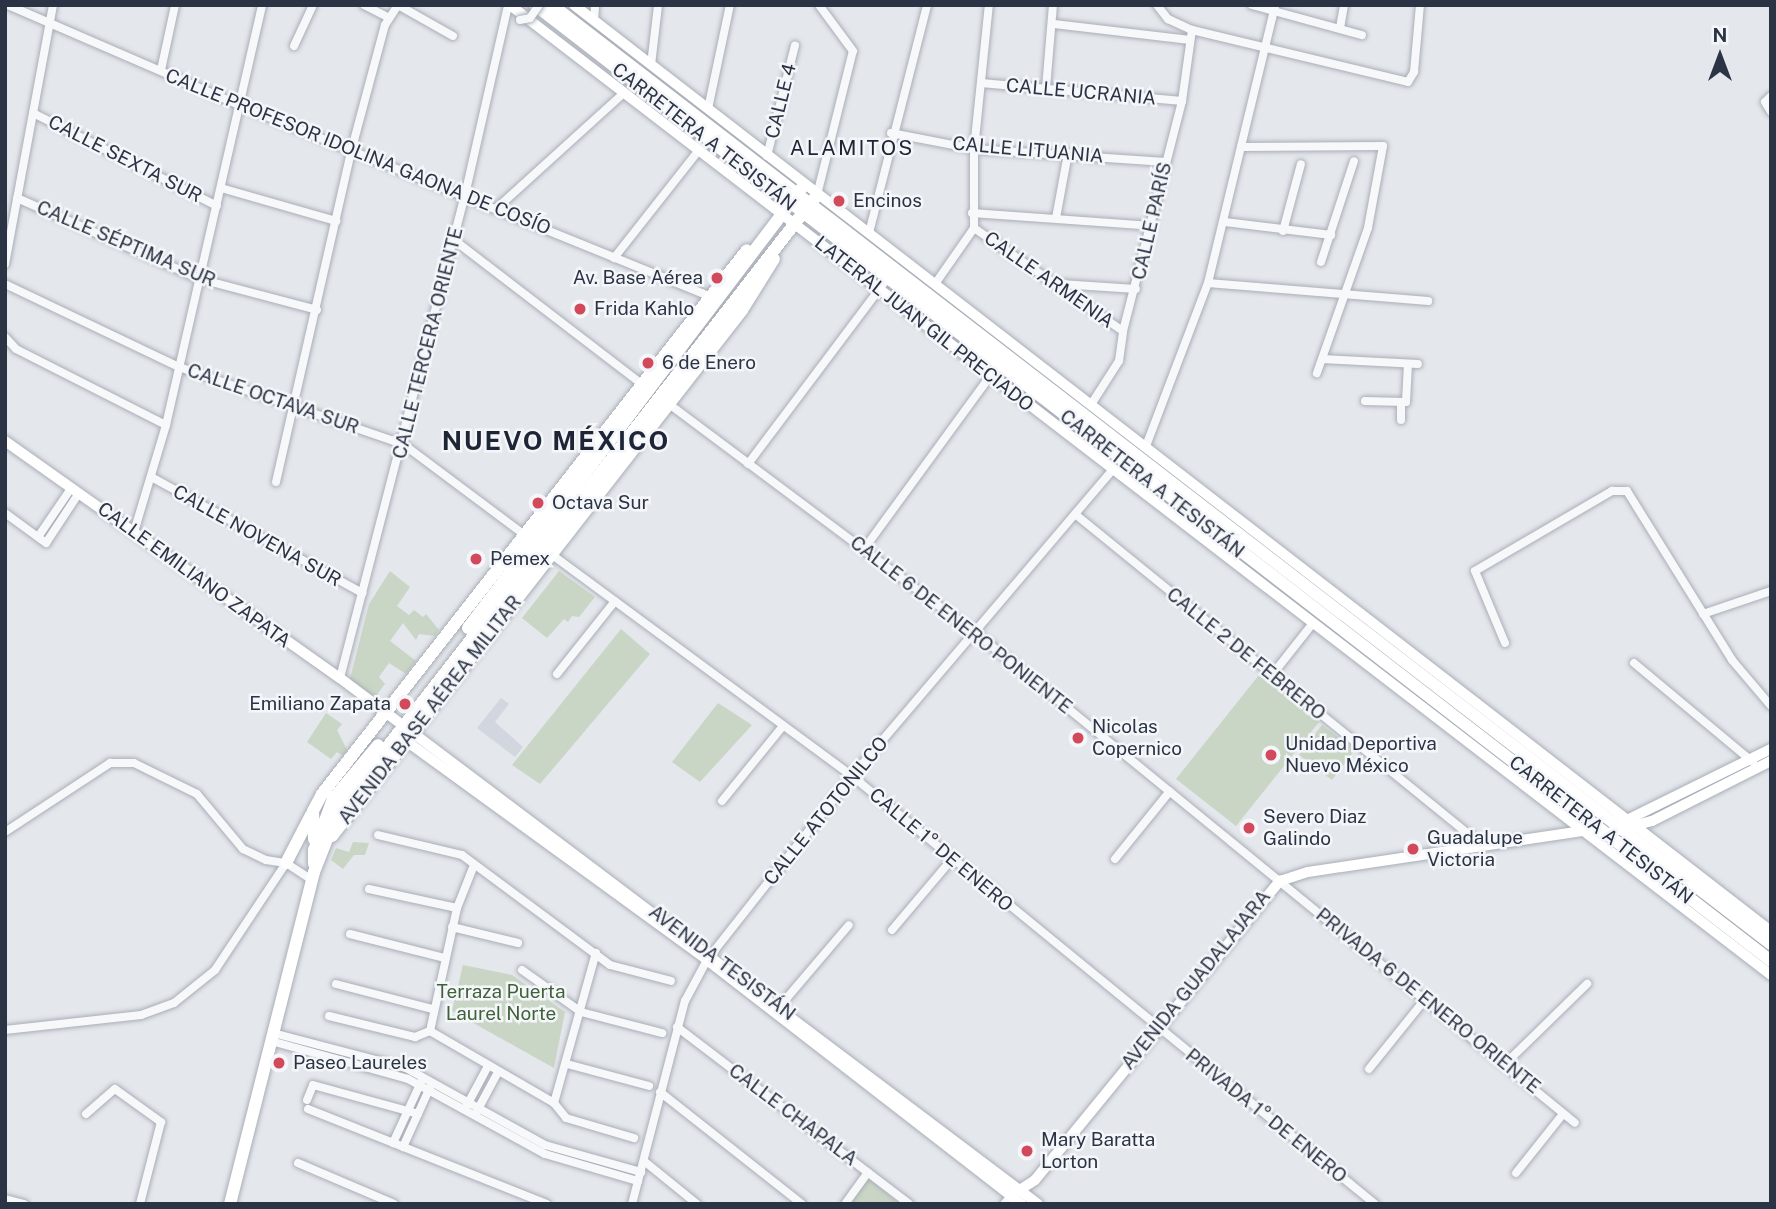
<!DOCTYPE html>
<meta charset="utf-8">
<style>
body{margin:0}
#map{position:relative;width:1776px;height:1209px;overflow:hidden;background:#e4e7ec;font-family:"Public Sans",sans-serif}
div>[style]{position:absolute}
[style*='--x']{left:calc(var(--x)*1px);top:calc(var(--y)*1px);width:calc(var(--w)*1px);rotate:calc(var(--a)*1deg)}
.built>*{inset:0;background:#d2d6de}
.green>*{inset:0;background:#c9d6c5}
.roads{filter:drop-shadow(0 0 2px #a9aeb7) drop-shadow(0 0 2px #a9aeb7)}
.street>*{height:8px;margin:-4px;padding:0 4px;transform-origin:4px;border-radius:4px;background:#f7f8fa}
.secondary>*{height:10px;margin:-5px;padding:0 5px;transform-origin:5px;border-radius:5px;background:#fff}
.primary>*{height:12px;margin:-6px;padding:0 6px;transform-origin:6px;border-radius:6px;background:#fff}
.bridges{filter:drop-shadow(0 0 2px #a9aeb7) drop-shadow(0 0 2px #a9aeb7)}
.street-bridge>*{height:8px;margin:-4px;padding:0 4px;transform-origin:4px;border-radius:4px;background:#f7f8fa}
.dots>*{width:19px;height:19px;translate:-50% -50%;box-sizing:border-box;border:4px solid #f4f6f9;border-radius:50%}
span{translate:-50% -50%;white-space:nowrap;text-align:center;line-height:1.15;-webkit-text-stroke:5px #f4f6f9;paint-order:stroke}
.street-label{font-size:19px;color:#2b3445}
.poi-label{font-size:19px;color:#2b3445}
.left{translate:0 -50%;text-align:left}
.right{translate:-100% -50%;text-align:right}
.park-label{font-size:19px;color:#3f6138}
.neighbourhood-label{font-size:21px;color:#1d2536;letter-spacing:2px}
.district-label{font-size:26px;color:#1d2536;font-weight:700;letter-spacing:2px}
.frame{position:absolute;inset:0;border:7px solid #2b3445;pointer-events:none}
.north{position:absolute;left:1685px;top:21px;width:70px;height:70px;-webkit-text-stroke:5px #f4f6f9;paint-order:stroke;rotate:0deg;font-size:19px;font-weight:700;line-height:28px;text-align:center;color:#2b3445}
.north::after{content:'';display:block;margin:auto;width:24px;height:32px;background:#2b3445;clip-path:polygon(50% 0,100% 100%,50% 72%,0 100%)}
</style>
<div id="map">
<div class="built">
<div style="clip-path:polygon(501px 698px,509px 704px,495px 722px,523px 747px,515px 757px,477px 728px)"></div>
</div>
<div class="green">
<div style="clip-path:polygon(390px 571px,410px 587px,397px 606px,409px 615px,414px 610px,423px 617px,426px 614px,439px 630px,435px 636px,419px 634px,416px 640px,403px 623px,390px 641px,416px 661px,406px 674px,389px 663px,379px 677px,385px 684px,375px 697px,350px 679px,369px 604px)"></div>
<div style="clip-path:polygon(559px 571px,595px 597px,579px 617px,572px 616px,568px 622px,564px 619px,547px 638px,522px 618px)"></div>
<div style="clip-path:polygon(621px 629px,650px 654px,540px 784px,512px 765px)"></div>
<div style="clip-path:polygon(1259px 675px,1319px 722px,1236px 826px,1176px 779px)"></div>
<div style="clip-path:polygon(718px 703px,752px 725px,700px 782px,672px 762px)"></div>
<div style="clip-path:polygon(326px 713px,342px 724px,337px 730px,347px 750px,343px 756px,337px 752px,331px 759px,307px 742px)"></div>
<div style="clip-path:polygon(1322px 725px,1355px 750px,1332px 780px,1299px 755px)"></div>
<div style="clip-path:polygon(353px 842px,369px 843px,365px 855px,354px 855px,343px 869px,331px 860px,336px 848px,349px 852px)"></div>
<div style="clip-path:polygon(463px 965px,512px 975px,565px 1012px,554px 1068px,452px 1011px)"></div>
<div style="clip-path:polygon(868px 1178px,900px 1204px,850px 1204px)"></div>
</div>
<div class="roads">
<div class="street">
<div style="--x:8;--y:5;--w:252;--a:23.4"></div>
<div style="--x:239;--y:105;--w:507;--a:22.12"></div>
<div style="--x:364;--y:5;--w:28;--a:27"></div>
<div style="--x:398;--y:5;--w:63;--a:29.4"></div>
<div style="--x:1157;--y:5;--w:18;--a:52"></div>
<div style="--x:1168;--y:19;--w:26;--a:25"></div>
<div style="--x:1192;--y:30;--w:222;--a:13.5"></div>
<div style="--x:1408;--y:82;--w:12;--a:-59"></div>
<div style="--x:1414;--y:72;--w:67;--a:-84.9"></div>
<div style="--x:1252;--y:5;--w:114;--a:15.3"></div>
<div style="--x:594;--y:21;--w:16;--a:-86"></div>
<div style="--x:1054;--y:24;--w:137;--a:6.7"></div>
<div style="--x:1340;--y:28;--w:23;--a:-80"></div>
<div style="--x:294;--y:46;--w:45;--a:-65.1"></div>
<div style="--x:651;--y:65;--w:60;--a:-83.3"></div>
<div style="--x:161;--y:70;--w:66;--a:-77.8"></div>
<div style="--x:981;--y:83;--w:202;--a:5.1"></div>
<div style="--x:1046;--y:88;--w:83;--a:-85.2"></div>
<div style="--x:1771;--y:96;--w:8;--a:135"></div>
<div style="--x:1765;--y:102;--w:12;--a:59"></div>
<div style="--x:708;--y:109;--w:106;--a:-78.1"></div>
<div style="--x:33;--y:113;--w:206;--a:26.8"></div>
<div style="--x:891;--y:133;--w:85;--a:10.9"></div>
<div style="--x:974;--y:149;--w:192;--a:3.9"></div>
<div style="--x:1241;--y:147;--w:142;--a:-0.4"></div>
<div style="--x:1383;--y:146;--w:83;--a:100.4"></div>
<div style="--x:1368;--y:228;--w:154;--a:109.4"></div>
<div style="--x:767;--y:156;--w:114;--a:-75.8"></div>
<div style="--x:221;--y:188;--w:120;--a:16"></div>
<div style="--x:817;--y:195;--w:148;--a:-76"></div>
<div style="--x:853;--y:51;--w:57;--a:-126.5"></div>
<div style="--x:17;--y:198;--w:200;--a:23.9"></div>
<div style="--x:200;--y:279;--w:121;--a:14.8"></div>
<div style="--x:497;--y:208;--w:171;--a:-42.2"></div>
<div style="--x:972;--y:213;--w:180;--a:4.1"></div>
<div style="--x:1056;--y:218;--w:66;--a:-79.5"></div>
<div style="--x:1225;--y:222;--w:107;--a:7"></div>
<div style="--x:974;--y:228;--w:181;--a:34.7"></div>
<div style="--x:1283;--y:231;--w:69;--a:-75"></div>
<div style="--x:869;--y:233;--w:235;--a:-75.7"></div>
<div style="--x:454;--y:240;--w:238;--a:37.5"></div>
<div style="--x:614;--y:258;--w:137;--a:-51.8"></div>
<div style="--x:1321;--y:262;--w:106;--a:-71.9"></div>
<div style="--x:5;--y:264;--w:263;--a:-79.5"></div>
<div style="--x:1208;--y:283;--w:221;--a:4.7"></div>
<div style="--x:5;--y:284;--w:193;--a:25.5"></div>
<div style="--x:179;--y:367;--w:237;--a:19"></div>
<div style="--x:403;--y:444;--w:154;--a:36.8"></div>
<div style="--x:935;--y:284;--w:68;--a:-55.1"></div>
<div style="--x:974;--y:228;--w:79;--a:-90"></div>
<div style="--x:974;--y:149;--w:145;--a:-84.1"></div>
<div style="--x:1060;--y:284;--w:76;--a:3.8"></div>
<div style="--x:5;--y:337;--w:16;--a:47"></div>
<div style="--x:16;--y:349;--w:168;--a:26.9"></div>
<div style="--x:1322;--y:359;--w:96;--a:3"></div>
<div style="--x:1365;--y:401;--w:41;--a:1.4"></div>
<div style="--x:1406;--y:402;--w:38;--a:-87"></div>
<div style="--x:1401;--y:402;--w:18;--a:90"></div>
<div style="--x:1092;--y:403;--w:50;--a:-57.3"></div>
<div style="--x:1119;--y:361;--w:30;--a:-82"></div>
<div style="--x:1123;--y:331;--w:237;--a:-75.6"></div>
<div style="--x:1182;--y:101;--w:72;--a:-82"></div>
<div style="--x:669;--y:404;--w:384;--a:36.8"></div>
<div style="--x:977;--y:634;--w:772;--a:39.27"></div>
<div style="--x:1146;--y:446;--w:174;--a:-69.2"></div>
<div style="--x:1208;--y:283;--w:286;--a:-76.4"></div>
<div style="--x:748;--y:464;--w:231;--a:-53.1"></div>
<div style="--x:153;--y:478;--w:239;--a:28.8"></div>
<div style="--x:276;--y:482;--w:343;--a:-77.2"></div>
<div style="--x:352;--y:148;--w:127;--a:-75"></div>
<div style="--x:385;--y:25;--w:24;--a:-57"></div>
<div style="--x:5;--y:513;--w:51;--a:36.2"></div>
<div style="--x:46;--y:543;--w:60;--a:-56.6"></div>
<div style="--x:1075;--y:514;--w:526;--a:39.14"></div>
<div style="--x:134;--y:532;--w:112;--a:-73.3"></div>
<div style="--x:166;--y:425;--w:431;--a:-77.1"></div>
<div style="--x:38;--y:537;--w:60;--a:-55.8"></div>
<div style="--x:864;--y:549;--w:215;--a:-53.9"></div>
<div style="--x:551;--y:554;--w:374;--a:36.4"></div>
<div style="--x:852;--y:776;--w:676;--a:39.3"></div>
<div style="--x:1703;--y:614;--w:72;--a:-18.7"></div>
<div style="--x:1505;--y:643;--w:78;--a:-112.6"></div>
<div style="--x:1475;--y:571;--w:159;--a:-30.3"></div>
<div style="--x:1612;--y:491;--w:15;--a:0"></div>
<div style="--x:1627;--y:491;--w:199;--a:58.1"></div>
<div style="--x:1732;--y:660;--w:60;--a:49.7"></div>
<div style="--x:1634;--y:663;--w:155;--a:39.8"></div>
<div style="--x:557;--y:674;--w:93;--a:-51.5"></div>
<div style="--x:1272;--y:675;--w:66;--a:-51.7"></div>
<div style="--x:340;--y:678;--w:499;--a:-75.5"></div>
<div style="--x:465;--y:195;--w:195;--a:-77.2"></div>
<div style="--x:722;--y:801;--w:97;--a:-50.9"></div>
<div style="--x:5;--y:832;--w:126;--a:-33.3"></div>
<div style="--x:110;--y:763;--w:24;--a:0"></div>
<div style="--x:134;--y:763;--w:70;--a:26.2"></div>
<div style="--x:197;--y:794;--w:72;--a:50.1"></div>
<div style="--x:243;--y:849;--w:25;--a:26"></div>
<div style="--x:266;--y:860;--w:20;--a:9"></div>
<div style="--x:286;--y:863;--w:31;--a:33"></div>
<div style="--x:378;--y:835;--w:86;--a:13.4"></div>
<div style="--x:462;--y:855;--w:184;--a:36.6"></div>
<div style="--x:610;--y:965;--w:63;--a:14.7"></div>
<div style="--x:1115;--y:859;--w:87;--a:-51"></div>
<div style="--x:369;--y:889;--w:90;--a:12.2"></div>
<div style="--x:452;--y:927;--w:68;--a:13.6"></div>
<div style="--x:892;--y:930;--w:93;--a:-49.8"></div>
<div style="--x:350;--y:934;--w:98;--a:14.2"></div>
<div style="--x:522;--y:970;--w:72;--a:35.4"></div>
<div style="--x:581;--y:1012;--w:84;--a:14.5"></div>
<div style="--x:336;--y:984;--w:100;--a:14.5"></div>
<div style="--x:780;--y:1006;--w:106;--a:-49.6"></div>
<div style="--x:329;--y:1016;--w:89;--a:13.7"></div>
<div style="--x:415;--y:1037;--w:16;--a:-22"></div>
<div style="--x:677;--y:1027;--w:292;--a:37.3"></div>
<div style="--x:5;--y:1030;--w:137;--a:-6.3"></div>
<div style="--x:141;--y:1015;--w:35;--a:-20"></div>
<div style="--x:174;--y:1003;--w:53;--a:-38.8"></div>
<div style="--x:215;--y:970;--w:128;--a:-56.4"></div>
<div style="--x:430;--y:1031;--w:126;--a:-77.6"></div>
<div style="--x:457;--y:908;--w:46;--a:-68.4"></div>
<div style="--x:430;--y:1031;--w:143;--a:30.1"></div>
<div style="--x:273;--y:1033;--w:138;--a:14.7"></div>
<div style="--x:406;--y:1068;--w:159;--a:29"></div>
<div style="--x:545;--y:1145;--w:100;--a:15.7"></div>
<div style="--x:271;--y:1041;--w:142;--a:15.5"></div>
<div style="--x:408;--y:1079;--w:156;--a:28.7"></div>
<div style="--x:545;--y:1154;--w:97;--a:16.2"></div>
<div style="--x:567;--y:1064;--w:85;--a:15"></div>
<div style="--x:1505;--y:1064;--w:115;--a:-44.3"></div>
<div style="--x:1369;--y:1069;--w:91;--a:-51.2"></div>
<div style="--x:660;--y:1092;--w:181;--a:38.3"></div>
<div style="--x:307;--y:1100;--w:16;--a:-68"></div>
<div style="--x:313;--y:1085;--w:109;--a:15.4"></div>
<div style="--x:554;--y:1103;--w:156;--a:-74.4"></div>
<div style="--x:554;--y:1103;--w:19;--a:51"></div>
<div style="--x:566;--y:1118;--w:71;--a:16.4"></div>
<div style="--x:466;--y:1107;--w:47;--a:-61.8"></div>
<div style="--x:308;--y:1109;--w:257;--a:21.7"></div>
<div style="--x:476;--y:1113;--w:47;--a:-61.8"></div>
<div style="--x:86;--y:1114;--w:38;--a:-41"></div>
<div style="--x:115;--y:1089;--w:57;--a:35.7"></div>
<div style="--x:161;--y:1122;--w:85;--a:104.4"></div>
<div style="--x:393;--y:1143;--w:69;--a:-65.3"></div>
<div style="--x:403;--y:1147;--w:68;--a:-65.7"></div>
<div style="--x:644;--y:1161;--w:68;--a:39.1"></div>
<div style="--x:298;--y:1163;--w:104;--a:23.1"></div>
<div style="--x:1516;--y:1173;--w:75;--a:-51.5"></div>
<div style="--x:5;--y:1199;--w:20;--a:15"></div>
<div style="--x:632;--y:1204;--w:210;--a:-75.4"></div>
<div style="--x:685;--y:1001;--w:47;--a:-61.8"></div>
<div style="--x:707;--y:960;--w:234;--a:-51.8"></div>
<div style="--x:852;--y:776;--w:403;--a:-49.6"></div>
<div style="--x:845;--y:1204;--w:39;--a:-54"></div>
<div style="--x:1004;--y:1204;--w:12;--a:-48"></div>
</div>
<div class="secondary">
<div style="--x:510;--y:5;--w:1591;--a:37.57"></div>
<div style="--x:574;--y:5;--w:1513;--a:37.73"></div>
<div style="--x:5;--y:441;--w:410;--a:35.3"></div>
<div style="--x:340;--y:678;--w:874;--a:37"></div>
<div style="--x:402;--y:738;--w:377;--a:36"></div>
<div style="--x:707;--y:960;--w:398;--a:37.8"></div>
<div style="--x:1625;--y:821;--w:163;--a:-26.3"></div>
<div style="--x:1601;--y:835;--w:53;--a:-15.4"></div>
<div style="--x:1652;--y:821;--w:133;--a:-26.8"></div>
<div style="--x:1012;--y:1195;--w:27;--a:-33"></div>
<div style="--x:1035;--y:1180;--w:387;--a:-50.7"></div>
<div style="--x:1280;--y:881;--w:29;--a:-18"></div>
<div style="--x:1308;--y:872;--w:284;--a:-8.5"></div>
</div>
<div class="primary">
<div style="--x:535;--y:5;--w:1563;--a:37.72"></div>
<div style="--x:552;--y:5;--w:1539;--a:37.61"></div>
<div style="--x:468;--y:628;--w:556;--a:-52.82"></div>
<div style="--x:332;--y:836;--w:667;--a:-52.06"></div>
<div style="--x:742;--y:310;--w:60;--a:-57.9"></div>
<div style="--x:314;--y:839;--w:28;--a:-92"></div>
<div style="--x:313;--y:811;--w:19;--a:-62"></div>
<div style="--x:322;--y:794;--w:690;--a:-52"></div>
<div style="--x:286;--y:863;--w:54;--a:-62.5"></div>
<div style="--x:314;--y:864;--w:14;--a:-90"></div>
<div style="--x:314;--y:850;--w:54;--a:-69.6"></div>
<div style="--x:333;--y:799;--w:70;--a:-50.2"></div>
<div style="--x:230;--y:1204;--w:342;--a:-75.8"></div>
<div style="--x:314;--y:872;--w:68;--a:-68.4"></div>
<div style="--x:339;--y:809;--w:778;--a:-52.1"></div>
</div>
</div>
<div class="bridges">
<div class="street-bridge">
<div style="--x:520;--y:20;--w:10;--a:-11"></div>
<div style="--x:530;--y:18;--w:16;--a:-55"></div>
</div>
</div>
<div class="dots">
<div style="left:839px;top:201px;background:#d1495b"></div>
<div style="left:717px;top:278px;background:#d1495b"></div>
<div style="left:580px;top:309px;background:#d1495b"></div>
<div style="left:648px;top:363px;background:#d1495b"></div>
<div style="left:538px;top:503px;background:#d1495b"></div>
<div style="left:476px;top:559px;background:#d1495b"></div>
<div style="left:405px;top:704px;background:#d1495b"></div>
<div style="left:1078px;top:738px;background:#d1495b"></div>
<div style="left:1271px;top:755px;background:#d1495b"></div>
<div style="left:1249px;top:828px;background:#d1495b"></div>
<div style="left:1413px;top:849px;background:#d1495b"></div>
<div style="left:279px;top:1063px;background:#d1495b"></div>
<div style="left:1027px;top:1151px;background:#d1495b"></div>
</div>
<div class="street-label">
<span style="left:1081px;top:92px;rotate:5deg">CALLE UCRANIA</span>
<span style="left:781px;top:101px;rotate:-76deg">CALLE 4</span>
<span style="left:704px;top:137px;rotate:38deg">CARRETERA A TESISTÁN</span>
<span style="left:1028px;top:150px;rotate:5deg">CALLE LITUANIA</span>
<span style="left:358px;top:152px;rotate:22deg">CALLE PROFESOR IDOLINA GAONA DE COSÍO</span>
<span style="left:125px;top:159px;rotate:27deg">CALLE SEXTA SUR</span>
<span style="left:1152px;top:221px;rotate:-77deg">CALLE PARÍS</span>
<span style="left:126px;top:244px;rotate:23deg">CALLE SÉPTIMA SUR</span>
<span style="left:1049px;top:280px;rotate:35deg">CALLE ARMENIA</span>
<span style="left:924px;top:324px;rotate:38deg">LATERAL JUAN GIL PRECIADO</span>
<span style="left:428px;top:343px;rotate:-76deg">CALLE TERCERA ORIENTE</span>
<span style="left:273px;top:399px;rotate:19deg">CALLE OCTAVA SUR</span>
<span style="left:1152px;top:484px;rotate:38deg">CARRETERA A TESISTÁN</span>
<span style="left:257px;top:536px;rotate:29deg">CALLE NOVENA SUR</span>
<span style="left:194px;top:575px;rotate:36deg">CALLE EMILIANO ZAPATA</span>
<span style="left:961px;top:625px;rotate:38deg">CALLE 6 DE ENERO PONIENTE</span>
<span style="left:1246px;top:654px;rotate:39deg">CALLE 2 DE FEBRERO</span>
<span style="left:430px;top:710px;rotate:-52deg">AVENIDA BASE AÉREA MILITAR</span>
<span style="left:826px;top:811px;rotate:-51deg">CALLE ATOTONILCO</span>
<span style="left:1601px;top:830px;rotate:38deg">CARRETERA A TESISTÁN</span>
<span style="left:941px;top:850px;rotate:40deg">CALLE 1° DE ENERO</span>
<span style="left:722px;top:963px;rotate:37deg">AVENIDA TESISTÁN</span>
<span style="left:1196px;top:980px;rotate:-51deg">AVENIDA GUADALAJARA</span>
<span style="left:1428px;top:1001px;rotate:39deg">PRIVADA 6 DE ENERO ORIENTE</span>
<span style="left:793px;top:1115px;rotate:37deg">CALLE CHAPALA</span>
<span style="left:1266px;top:1116px;rotate:39deg">PRIVADA 1° DE ENERO</span>
</div>
<div class="poi-label">
<span class="left" style="left:853px;top:201px">Encinos</span>
<span class="right" style="left:703px;top:278px">Av. Base Aérea</span>
<span class="left" style="left:594px;top:309px">Frida Kahlo</span>
<span class="left" style="left:662px;top:363px">6 de Enero</span>
<span class="left" style="left:552px;top:503px">Octava Sur</span>
<span class="left" style="left:490px;top:559px">Pemex</span>
<span class="right" style="left:391px;top:704px">Emiliano Zapata</span>
<span class="left" style="left:1092px;top:738px">Nicolas<br>Copernico</span>
<span class="left" style="left:1285px;top:755px">Unidad Deportiva<br>Nuevo México</span>
<span class="left" style="left:1263px;top:828px">Severo Diaz<br>Galindo</span>
<span class="left" style="left:1427px;top:849px">Guadalupe<br>Victoria</span>
<span class="left" style="left:293px;top:1063px">Paseo Laureles</span>
<span class="left" style="left:1041px;top:1151px">Mary Baratta<br>Lorton</span>
</div>
<div class="park-label">
<span style="left:501px;top:1003px">Terraza Puerta<br>Laurel Norte</span>
</div>
<div class="neighbourhood-label">
<span style="left:852px;top:148px">ALAMITOS</span>
</div>
<div class="district-label">
<span style="left:556px;top:441px">NUEVO MÉXICO</span>
</div>
<div class="frame"></div>
<div class="north">N</div>
</div>
